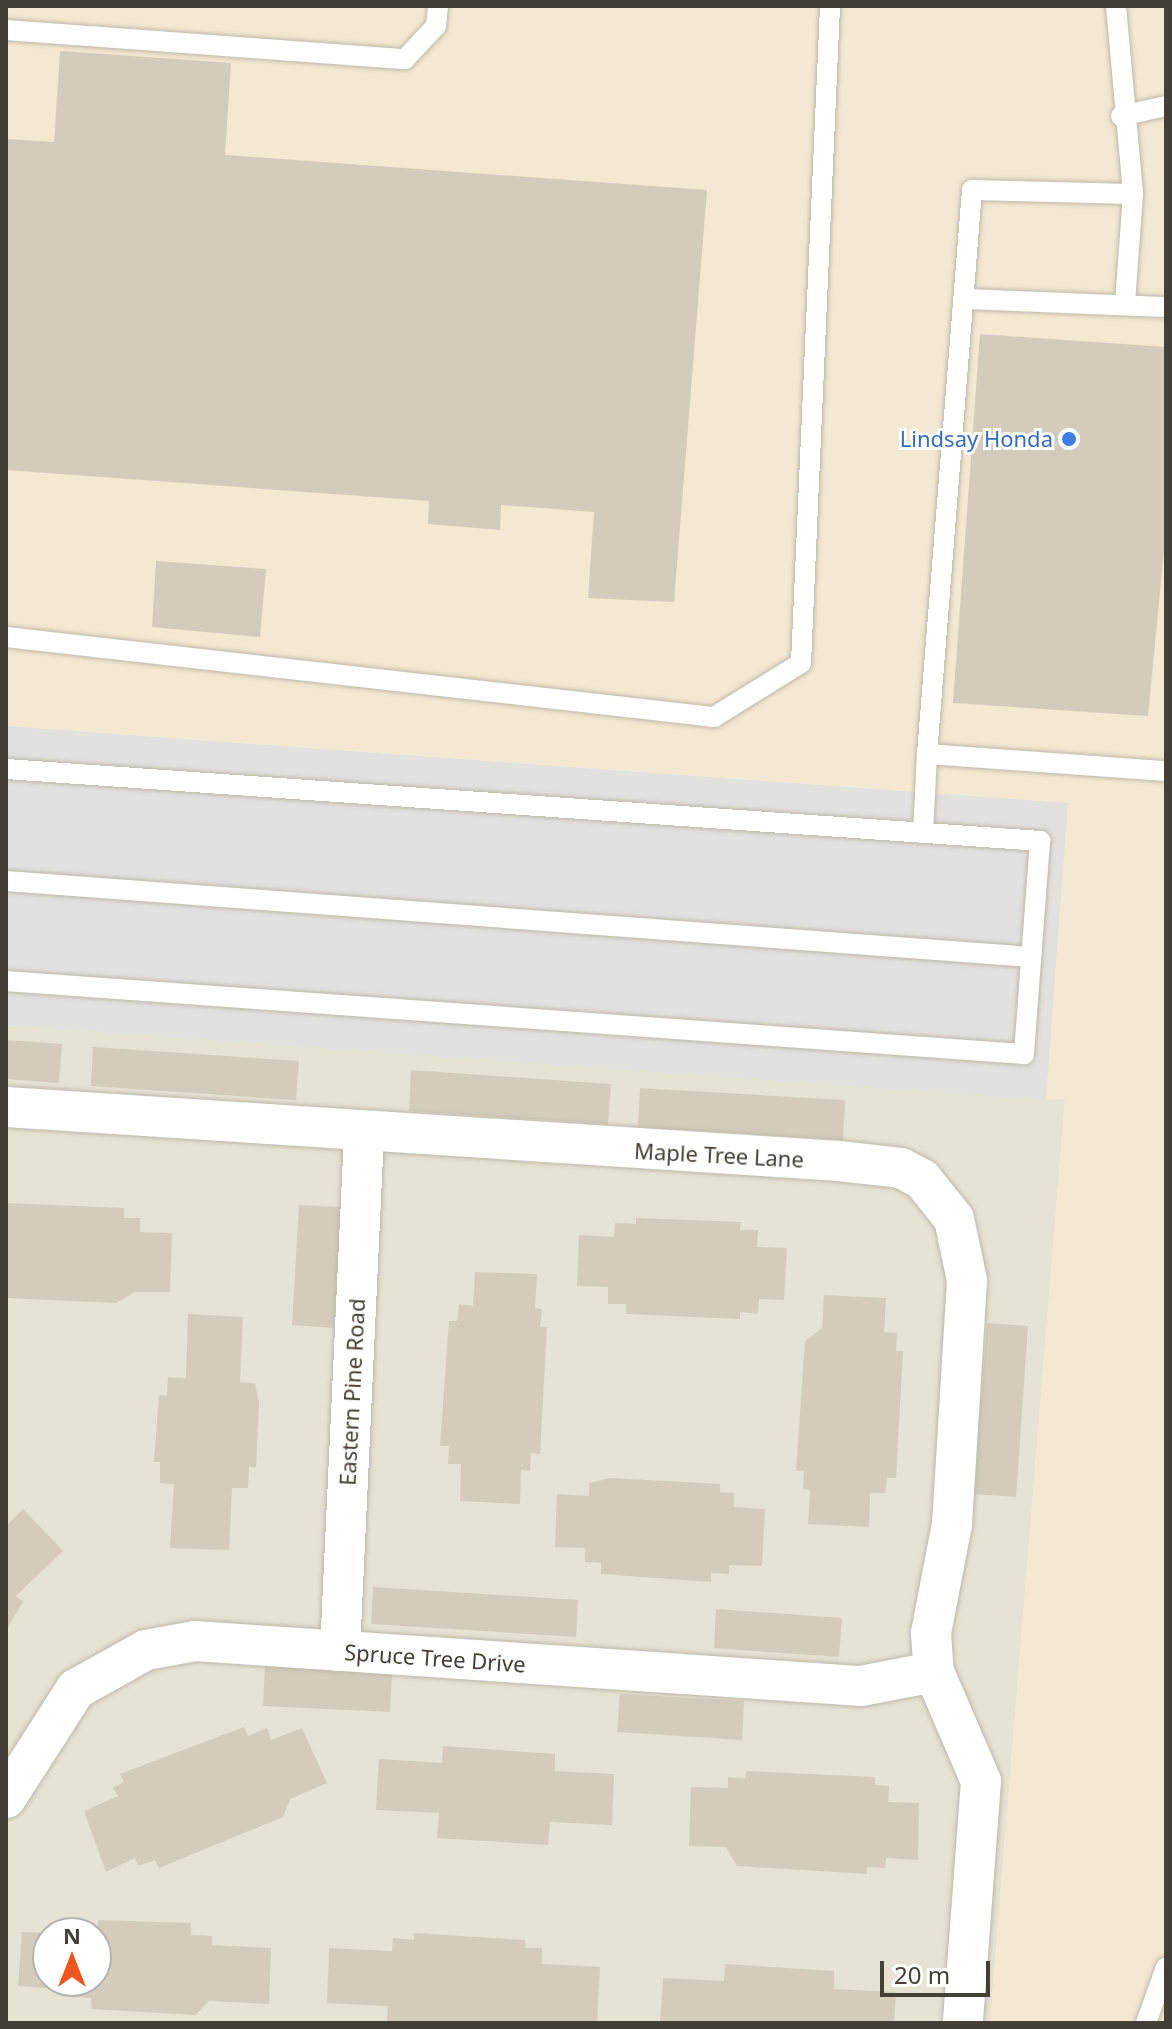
<!DOCTYPE html>
<style>
body{margin:0}
#map{position:relative;width:1172px;height:2029px;overflow:hidden;background:#f2efe6;font-family:"Noto Sans",sans-serif}
div>[style]{position:absolute}
[style*='--x']{left:calc(var(--x)*1px);top:calc(var(--y)*1px);width:calc(var(--w)*1px);rotate:calc(var(--a)*1deg)}
.residential>*{inset:0;background:#e6e2d4}
.commercial>*{inset:0;background:#f3e8d1}
.parking>*{inset:0;background:#e3e1de}
.building>*{inset:0;background:#d3ccbc}
.roads{filter:drop-shadow(0 0 2px #bdb8a9) drop-shadow(0 0 2px #bdb8a9)}
.lane>*{height:20px;margin:-10px;padding:0 10px;transform-origin:10px;border-radius:10px;background:#fff}
.street>*{height:40px;margin:-20px;padding:0 20px;transform-origin:20px;border-radius:20px;background:#fff}
.dots>*{width:22px;height:22px;translate:-50% -50%;box-sizing:border-box;border:4px solid #fff;border-radius:50%}
span{translate:-50% -50%;white-space:nowrap;text-align:center;line-height:1.15;-webkit-text-stroke:6px #fff;paint-order:stroke}
.shop-label{font-size:22px;color:#366cbe}
.right{translate:-100% -50%;text-align:right}
.street-label{font-size:22px;color:#444035}
.frame{position:absolute;inset:0;border:8px solid #444035;pointer-events:none}
.north{position:absolute;left:32px;top:1917px;width:80px;height:80px;box-sizing:border-box;background:#fff;border:2px solid #b4b3ae;border-radius:50%;rotate:0deg;font-size:22px;font-weight:700;line-height:32px;text-align:center;color:#444035}
.north::after{content:'';display:block;margin:auto;width:28px;height:36px;background:#ef541f;clip-path:polygon(50% 0,100% 100%,50% 72%,0 100%)}
.scale{position:absolute;left:880px;top:1961px;width:110px;height:36px;box-sizing:border-box;border:4px solid #444035;border-top:0;padding-left:10px;font-size:24px;line-height:28px;white-space:nowrap;color:#444035;-webkit-text-stroke:6px #fff;paint-order:stroke}
</style>
<div id="map">
<div class="residential">
<div style="clip-path:polygon(evenodd,6px 1025px,1065px 1099px,990px 2023px,6px 2023px,6px 1025px,48px 1933px,96px 1933px,96px 1981px,48px 1981px,48px 1933px)"></div>
</div>
<div class="commercial">
<div style="clip-path:polygon(6px 6px,1166px 6px,1166px 2023px,990px 2023px,1065px 1099px,1046px 1100px,1068px 803px,6px 726px)"></div>
</div>
<div class="parking">
<div style="clip-path:polygon(6px 726px,1068px 803px,1046px 1100px,6px 1025px)"></div>
</div>
<div class="building">
<div style="clip-path:polygon(60px 51px,231px 63px,225px 155px,707px 190px,674px 602px,588px 598px,594px 512px,501px 505px,500px 530px,428px 524px,429px 501px,6px 470px,6px 139px,54px 142px)"></div>
<div style="clip-path:polygon(980px 334px,1166px 347px,1166px 530px,1148px 716px,953px 703px)"></div>
<div style="clip-path:polygon(156px 561px,266px 569px,260px 637px,152px 627px)"></div>
<div style="clip-path:polygon(6px 1040px,62px 1044px,59px 1083px,6px 1079px)"></div>
<div style="clip-path:polygon(93px 1047px,299px 1061px,296px 1100px,91px 1086px)"></div>
<div style="clip-path:polygon(411px 1070px,611px 1084px,608px 1124px,409px 1111px)"></div>
<div style="clip-path:polygon(640px 1088px,845px 1100px,843px 1140px,638px 1127px)"></div>
<div style="clip-path:polygon(6px 1203px,124px 1208px,124px 1218px,140px 1218px,140px 1232px,172px 1233px,170px 1292px,135px 1292px,116px 1303px,6px 1298px)"></div>
<div style="clip-path:polygon(299px 1205px,342px 1207px,334px 1328px,292px 1325px)"></div>
<div style="clip-path:polygon(636px 1218px,741px 1222px,740px 1230px,758px 1230px,757px 1247px,787px 1248px,784px 1300px,759px 1299px,758px 1314px,740px 1312px,740px 1319px,626px 1314px,626px 1304px,608px 1304px,608px 1287px,577px 1286px,579px 1235px,614px 1237px,615px 1223px,636px 1224px)"></div>
<div style="clip-path:polygon(475px 1272px,537px 1274px,535px 1308px,542px 1309px,540px 1327px,547px 1327px,540px 1454px,531px 1453px,530px 1471px,521px 1470px,520px 1504px,460px 1501px,461px 1464px,448px 1464px,449px 1446px,440px 1446px,449px 1321px,457px 1321px,459px 1304px,473px 1306px)"></div>
<div style="clip-path:polygon(824px 1295px,886px 1298px,884px 1332px,897px 1333px,896px 1351px,903px 1351px,896px 1478px,887px 1478px,885px 1493px,870px 1493px,869px 1527px,808px 1524px,810px 1490px,803px 1489px,804px 1471px,796px 1471px,805px 1341px,822px 1328px)"></div>
<div style="clip-path:polygon(188px 1314px,243px 1317px,240px 1382px,255px 1383px,259px 1403px,256px 1467px,249px 1467px,248px 1488px,232px 1488px,229px 1550px,170px 1548px,174px 1484px,160px 1483px,160px 1462px,154px 1462px,159px 1395px,167px 1396px,168px 1377px,186px 1378px)"></div>
<div style="clip-path:polygon(987px 1323px,1028px 1326px,1016px 1497px,974px 1494px)"></div>
<div style="clip-path:polygon(611px 1478px,720px 1484px,720px 1492px,734px 1493px,734px 1507px,765px 1509px,762px 1566px,729px 1565px,729px 1574px,711px 1573px,711px 1582px,601px 1574px,601px 1563px,585px 1562px,585px 1548px,555px 1547px,557px 1494px,589px 1496px,589px 1483px)"></div>
<div style="clip-path:polygon(23px 1509px,63px 1551px,16px 1596px,23px 1602px,6px 1630px,6px 1526px)"></div>
<div style="clip-path:polygon(373px 1587px,578px 1600px,576px 1637px,371px 1624px)"></div>
<div style="clip-path:polygon(716px 1609px,842px 1618px,839px 1657px,714px 1648px)"></div>
<div style="clip-path:polygon(265px 1665px,392px 1674px,390px 1712px,263px 1706px)"></div>
<div style="clip-path:polygon(620px 1694px,744px 1701px,742px 1740px,617px 1732px)"></div>
<div style="clip-path:polygon(244px 1727px,248px 1736px,267px 1728px,271px 1740px,302px 1728px,327px 1783px,290px 1799px,283px 1817px,159px 1868px,155px 1860px,138px 1866px,135px 1858px,106px 1872px,84px 1811px,118px 1796px,113px 1788px,124px 1782px,120px 1774px)"></div>
<div style="clip-path:polygon(443px 1746px,555px 1754px,555px 1771px,614px 1774px,612px 1825px,550px 1822px,548px 1845px,437px 1838px,439px 1813px,376px 1810px,379px 1759px,442px 1763px)"></div>
<div style="clip-path:polygon(746px 1771px,875px 1777px,875px 1785px,889px 1786px,888px 1802px,919px 1803px,918px 1860px,886px 1858px,885px 1868px,867px 1867px,867px 1874px,737px 1866px,726px 1847px,689px 1846px,691px 1787px,728px 1788px,728px 1777px,745px 1778px)"></div>
<div style="clip-path:polygon(98px 1920px,191px 1923px,191px 1935px,212px 1936px,212px 1945px,271px 1948px,269px 2004px,209px 2001px,195px 2015px,92px 2009px,91px 1998px,71px 1997px,72px 1990px,18px 1986px,22px 1932px,48px 1933px,48px 1981px,96px 1981px,96px 1933px,75px 1933px,75px 1926px,98px 1927px)"></div>
<div style="clip-path:polygon(414px 1933px,525px 1940px,525px 1948px,542px 1948px,542px 1964px,600px 1967px,597px 2023px,406px 2023px,387px 2021px,388px 2006px,327px 2003px,329px 1948px,392px 1951px,393px 1938px,414px 1940px)"></div>
<div style="clip-path:polygon(725px 1964px,834px 1971px,834px 1989px,896px 1992px,894px 2023px,660px 2023px,663px 1978px,724px 1981px)"></div>
</div>
<div class="roads">
<div class="lane">
<div style="--x:1116;--y:6;--w:189;--a:84.8"></div>
<div style="--x:1133;--y:194;--w:110;--a:94.2"></div>
<div style="--x:6;--y:30;--w:400;--a:4.2"></div>
<div style="--x:405;--y:59;--w:45;--a:-46.8"></div>
<div style="--x:436;--y:26;--w:20;--a:-84"></div>
<div style="--x:1121;--y:116;--w:46;--a:-12.5"></div>
<div style="--x:1133;--y:194;--w:161;--a:-178.6"></div>
<div style="--x:972;--y:190;--w:566;--a:94.56"></div>
<div style="--x:927;--y:754;--w:240;--a:4.1"></div>
<div style="--x:964;--y:299;--w:202;--a:2.3"></div>
<div style="--x:6;--y:637;--w:713;--a:6.45"></div>
<div style="--x:714;--y:717;--w:102;--a:-31.8"></div>
<div style="--x:801;--y:663;--w:658;--a:-87.47"></div>
<div style="--x:6;--y:769;--w:1037;--a:3.98"></div>
<div style="--x:1040;--y:841;--w:214;--a:94.3"></div>
<div style="--x:1024;--y:1054;--w:1021;--a:-175.9"></div>
<div style="--x:923;--y:833;--w:79;--a:-87.1"></div>
<div style="--x:6;--y:881;--w:1028;--a:4.24"></div>
<div style="--x:1146;--y:2023;--w:59;--a:-70.3"></div>
</div>
<div class="street">
<div style="--x:6;--y:1107;--w:835;--a:3.71"></div>
<div style="--x:839;--y:1161;--w:62;--a:6.4"></div>
<div style="--x:901;--y:1168;--w:24;--a:28"></div>
<div style="--x:922;--y:1179;--w:51;--a:51.3"></div>
<div style="--x:954;--y:1219;--w:62;--a:78"></div>
<div style="--x:967;--y:1280;--w:244;--a:93.5"></div>
<div style="--x:952;--y:1524;--w:111;--a:100.9"></div>
<div style="--x:931;--y:1633;--w:39;--a:86"></div>
<div style="--x:934;--y:1672;--w:119;--a:66.7"></div>
<div style="--x:981;--y:1781;--w:243;--a:94.3"></div>
<div style="--x:340;--y:1651;--w:518;--a:-87.34"></div>
<div style="--x:6;--y:1798;--w:130;--a:-57.3"></div>
<div style="--x:76;--y:1689;--w:80;--a:-29.1"></div>
<div style="--x:146;--y:1650;--w:50;--a:-10.4"></div>
<div style="--x:195;--y:1641;--w:668;--a:3.87"></div>
<div style="--x:861;--y:1686;--w:74;--a:-10.9"></div>
</div>
</div>
<div class="dots">
<div style="left:1069px;top:439px;background:#3f7fe0"></div>
</div>
<div class="shop-label">
<span class="right" style="left:1053px;top:439px">Lindsay Honda</span>
</div>
<div class="street-label">
<span style="left:719px;top:1155px;rotate:3deg">Maple Tree Lane</span>
<span style="left:352px;top:1392px;rotate:-87deg">Eastern Pine Road</span>
<span style="left:435px;top:1658px;rotate:4deg">Spruce Tree Drive</span>
</div>
<div class="frame"></div>
<div class="north">N</div>
<div class="scale">20 m</div>
</div>
